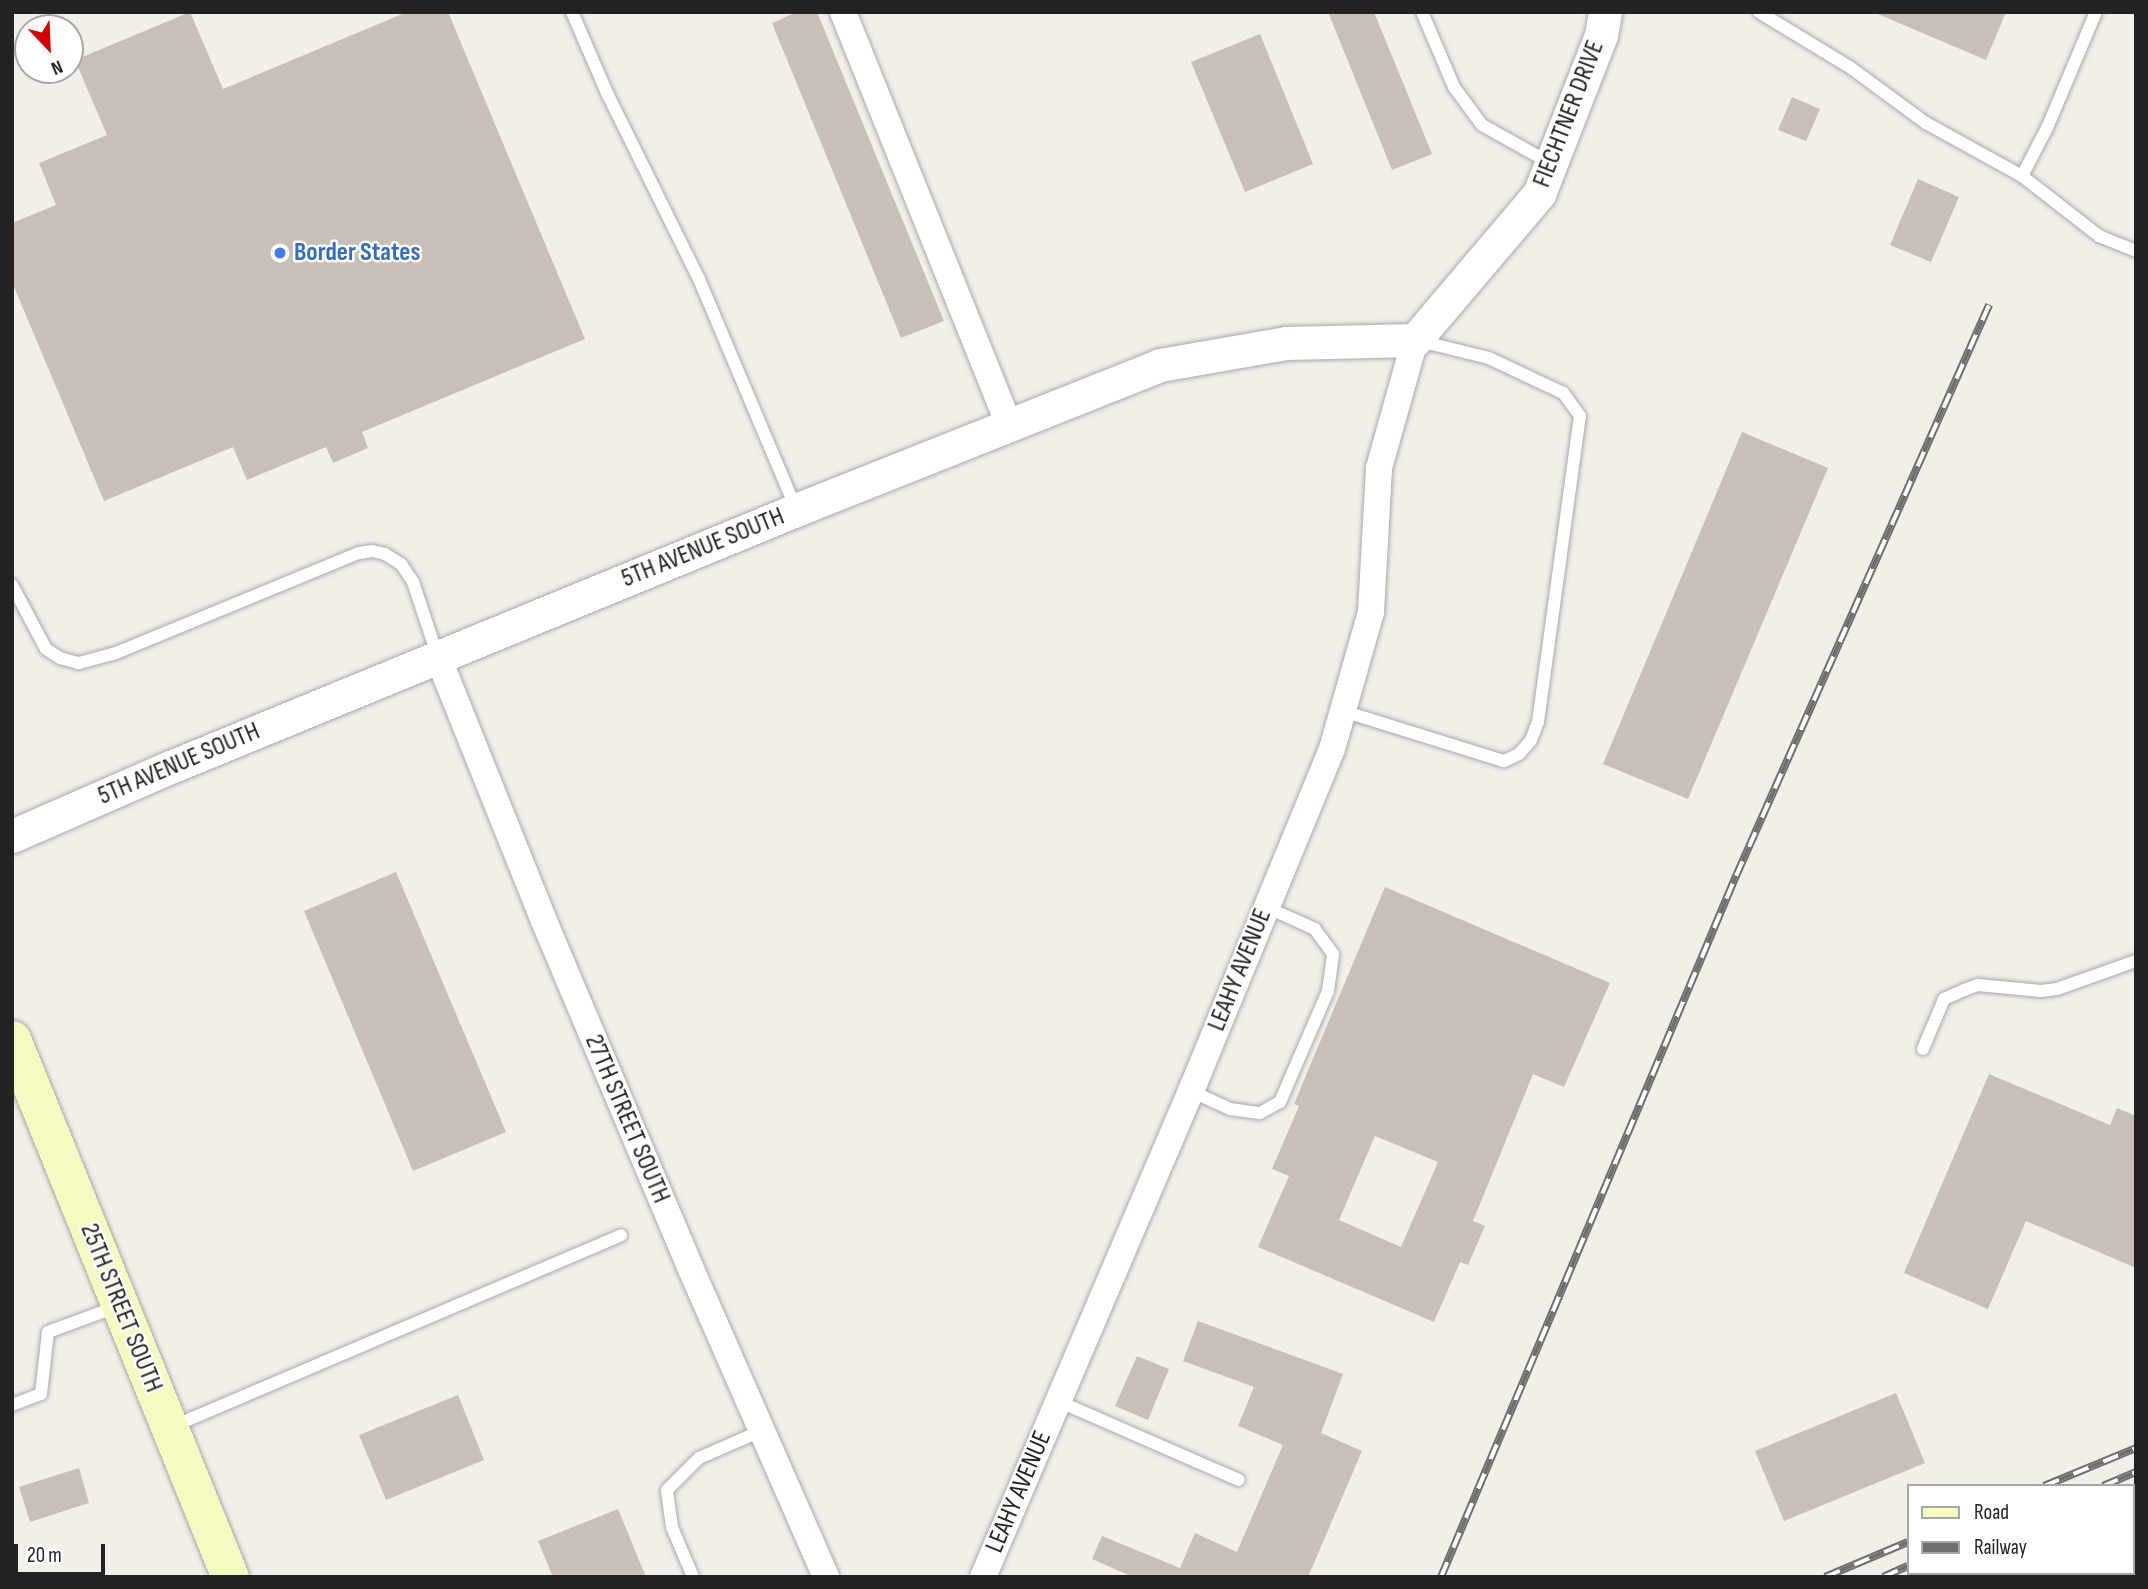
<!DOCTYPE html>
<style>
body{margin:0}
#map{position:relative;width:2148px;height:1589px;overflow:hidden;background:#f2efe9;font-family:"Sofia Sans Condensed",sans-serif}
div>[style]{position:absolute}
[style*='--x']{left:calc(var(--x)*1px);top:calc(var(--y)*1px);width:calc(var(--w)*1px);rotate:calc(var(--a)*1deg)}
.building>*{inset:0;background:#c7bfb8}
.roads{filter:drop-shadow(0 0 2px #a9a9a9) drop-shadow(0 0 2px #a9a9a9)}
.service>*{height:12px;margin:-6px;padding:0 6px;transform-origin:6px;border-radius:6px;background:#fff}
.minor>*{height:26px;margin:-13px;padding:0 13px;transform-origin:13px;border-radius:13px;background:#fff}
.tertiary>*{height:33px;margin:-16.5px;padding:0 16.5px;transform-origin:16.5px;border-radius:16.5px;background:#fff}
.secondary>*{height:37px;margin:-18.5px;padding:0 18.5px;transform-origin:18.5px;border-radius:18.5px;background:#f7fabf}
.rail>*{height:8px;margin-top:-4px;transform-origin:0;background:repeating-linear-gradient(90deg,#fff 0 16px,#707070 0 32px);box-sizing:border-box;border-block:2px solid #707070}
.dots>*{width:19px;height:19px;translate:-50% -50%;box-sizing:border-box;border:4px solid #fff;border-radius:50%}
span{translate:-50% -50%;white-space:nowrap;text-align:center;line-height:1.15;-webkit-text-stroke:5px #fff;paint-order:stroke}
.street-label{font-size:26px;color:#222}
.shop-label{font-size:26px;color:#366cbe;font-weight:700}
.left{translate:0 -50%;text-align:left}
.frame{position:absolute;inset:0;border:14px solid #222;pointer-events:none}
.legend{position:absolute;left:1907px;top:1484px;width:228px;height:91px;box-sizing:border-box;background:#fff;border:2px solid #a7a7a7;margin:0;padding:9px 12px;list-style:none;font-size:21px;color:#222}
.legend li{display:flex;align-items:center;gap:14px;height:35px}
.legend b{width:35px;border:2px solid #a7a7a7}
.north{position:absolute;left:14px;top:14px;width:70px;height:70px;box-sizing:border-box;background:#fff;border:2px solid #a7a7a7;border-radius:50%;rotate:157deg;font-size:19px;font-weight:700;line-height:28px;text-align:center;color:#222}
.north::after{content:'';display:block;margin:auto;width:24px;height:32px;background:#d40000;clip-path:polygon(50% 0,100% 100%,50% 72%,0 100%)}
.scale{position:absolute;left:14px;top:1544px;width:91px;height:32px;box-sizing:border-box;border:4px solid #222;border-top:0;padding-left:9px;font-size:21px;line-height:24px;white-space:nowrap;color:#222;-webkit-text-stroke:5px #fff;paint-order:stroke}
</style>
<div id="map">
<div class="building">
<div style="clip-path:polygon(190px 12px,223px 89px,407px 12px,448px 12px,585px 339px,362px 432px,368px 448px,333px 463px,326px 447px,247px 480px,233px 447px,104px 501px,12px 282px,12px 223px,56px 205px,39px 163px,107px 135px,75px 60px)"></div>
<div style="clip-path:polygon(797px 12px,817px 12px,944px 321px,901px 338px,772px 23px)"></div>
<div style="clip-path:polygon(1328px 12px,1374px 12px,1432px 154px,1392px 170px)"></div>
<div style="clip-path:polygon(1873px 12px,2006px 12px,1986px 60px)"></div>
<div style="clip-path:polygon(1260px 34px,1313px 164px,1245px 192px,1191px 62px)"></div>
<div style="clip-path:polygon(1792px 97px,1820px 109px,1806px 141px,1778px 130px)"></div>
<div style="clip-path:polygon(1918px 179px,1959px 197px,1931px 262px,1890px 245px)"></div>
<div style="clip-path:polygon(1742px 432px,1828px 468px,1688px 799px,1603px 764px)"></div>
<div style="clip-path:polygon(396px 872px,506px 1132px,413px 1171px,304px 911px)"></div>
<div style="clip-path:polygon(evenodd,1385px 887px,1610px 983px,1564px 1087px,1533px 1074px,1473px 1221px,1485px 1226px,1468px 1265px,1460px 1262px,1434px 1322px,1258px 1247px,1289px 1176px,1272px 1169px,1299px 1106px,1294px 1104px,1385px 887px,1375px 1136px,1438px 1162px,1401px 1247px,1339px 1220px,1375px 1136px)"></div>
<div style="clip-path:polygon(1989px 1074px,2110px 1125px,2117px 1108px,2136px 1116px,2136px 1268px,2026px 1221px,1988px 1309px,1904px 1273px)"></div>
<div style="clip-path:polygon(1198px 1321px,1343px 1374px,1321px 1433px,1362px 1451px,1308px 1577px,1133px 1577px,1092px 1559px,1102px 1536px,1180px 1568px,1195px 1533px,1237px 1552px,1283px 1445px,1238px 1426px,1254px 1387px,1183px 1361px)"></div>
<div style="clip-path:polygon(1137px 1356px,1169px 1369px,1148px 1420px,1115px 1406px)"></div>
<div style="clip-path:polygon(1896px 1393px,1925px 1463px,1784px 1521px,1755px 1451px)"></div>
<div style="clip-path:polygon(458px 1395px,484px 1460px,386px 1500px,359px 1435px)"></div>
<div style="clip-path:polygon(79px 1468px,89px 1503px,30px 1522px,19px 1487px)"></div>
<div style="clip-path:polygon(618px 1509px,646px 1577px,553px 1577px,538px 1541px)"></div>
</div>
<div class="roads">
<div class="service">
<div style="--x:572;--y:12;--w:88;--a:66.6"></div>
<div style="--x:607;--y:93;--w:208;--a:63.7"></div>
<div style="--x:699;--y:279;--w:250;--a:67.1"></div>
<div style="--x:1422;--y:12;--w:82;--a:66.9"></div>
<div style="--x:1454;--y:87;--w:47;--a:53.6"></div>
<div style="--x:1482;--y:125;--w:78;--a:29.2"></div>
<div style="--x:1759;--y:12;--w:108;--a:31.3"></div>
<div style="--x:1851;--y:68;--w:93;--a:36.3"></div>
<div style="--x:1926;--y:123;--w:110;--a:28.9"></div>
<div style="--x:2022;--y:176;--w:54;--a:-62.5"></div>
<div style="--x:2047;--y:128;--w:126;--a:-67.1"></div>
<div style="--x:2022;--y:176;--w:98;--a:37.9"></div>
<div style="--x:2099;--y:236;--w:40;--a:22"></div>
<div style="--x:12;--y:585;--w:72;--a:62"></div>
<div style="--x:46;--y:649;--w:17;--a:33"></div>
<div style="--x:60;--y:658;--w:20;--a:15"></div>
<div style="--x:79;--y:663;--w:38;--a:-15"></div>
<div style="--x:116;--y:653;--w:263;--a:-22.4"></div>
<div style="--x:359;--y:553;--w:13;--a:-9"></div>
<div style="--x:372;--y:551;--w:13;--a:13"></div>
<div style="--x:385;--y:554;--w:19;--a:32"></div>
<div style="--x:401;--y:564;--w:22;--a:56"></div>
<div style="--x:413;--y:582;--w:79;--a:71.6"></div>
<div style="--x:1343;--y:711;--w:169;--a:17.3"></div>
<div style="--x:1504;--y:761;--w:17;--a:-25"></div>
<div style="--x:1519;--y:754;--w:18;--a:-49"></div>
<div style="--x:1531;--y:740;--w:19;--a:-69"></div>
<div style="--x:1538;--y:722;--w:309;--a:-82.2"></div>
<div style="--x:1580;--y:416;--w:29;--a:-126"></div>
<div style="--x:1563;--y:393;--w:82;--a:-154.7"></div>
<div style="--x:1489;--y:358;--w:72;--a:-166.3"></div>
<div style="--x:1923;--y:1049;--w:54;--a:-67.2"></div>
<div style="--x:1944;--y:999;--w:22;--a:-24"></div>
<div style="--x:1964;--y:990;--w:15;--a:-20"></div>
<div style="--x:1978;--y:985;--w:63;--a:5.4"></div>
<div style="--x:2041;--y:991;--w:16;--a:-7"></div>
<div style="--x:2057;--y:989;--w:84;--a:-19.5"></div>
<div style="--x:1191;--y:1091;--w:43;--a:24.8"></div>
<div style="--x:1230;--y:1109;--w:30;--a:8"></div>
<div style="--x:1260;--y:1113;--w:23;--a:-29"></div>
<div style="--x:1280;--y:1102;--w:121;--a:-66.6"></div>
<div style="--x:1328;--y:991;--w:37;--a:-82"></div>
<div style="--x:1333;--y:954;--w:31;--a:-126"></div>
<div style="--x:1315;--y:929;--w:54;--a:-155.8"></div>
<div style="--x:1058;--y:1401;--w:197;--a:23.6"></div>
<div style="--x:12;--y:1405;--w:31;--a:-21"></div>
<div style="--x:41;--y:1394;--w:62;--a:-83.6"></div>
<div style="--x:48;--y:1332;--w:72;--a:-20.2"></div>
<div style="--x:174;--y:1426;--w:486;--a:-23.1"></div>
<div style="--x:693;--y:1577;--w:54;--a:-112.8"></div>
<div style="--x:672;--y:1527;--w:37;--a:-98"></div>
<div style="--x:667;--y:1490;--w:45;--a:-45"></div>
<div style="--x:699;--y:1458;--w:70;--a:-23.6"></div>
</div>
<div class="minor">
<div style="--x:843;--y:12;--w:443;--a:68.1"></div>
<div style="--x:438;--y:657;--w:284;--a:68.1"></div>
<div style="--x:544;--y:921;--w:376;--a:67.1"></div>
<div style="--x:690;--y:1267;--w:339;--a:66.3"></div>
<div style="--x:983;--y:1577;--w:529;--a:-66.83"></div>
<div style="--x:1191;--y:1091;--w:370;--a:-67.6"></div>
<div style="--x:1332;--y:749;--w:142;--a:-74.1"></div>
<div style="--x:1371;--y:612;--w:144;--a:-86.8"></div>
<div style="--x:1379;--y:468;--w:133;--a:-74.3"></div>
</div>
<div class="tertiary">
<div style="--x:12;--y:836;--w:170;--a:-23.6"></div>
<div style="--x:168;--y:768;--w:679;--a:-22.33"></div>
<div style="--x:796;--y:510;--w:392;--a:-21.7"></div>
<div style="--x:1160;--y:365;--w:128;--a:-9.9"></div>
<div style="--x:1286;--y:343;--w:129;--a:-1.3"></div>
<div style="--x:1415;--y:340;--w:192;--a:-49.7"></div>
<div style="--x:1539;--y:194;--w:171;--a:-68.7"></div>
<div style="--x:1601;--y:35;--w:23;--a:-80"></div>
</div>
<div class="secondary">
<div style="--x:12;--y:1039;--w:580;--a:67.94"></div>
</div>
</div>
<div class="rail">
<div style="--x:2044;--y:1486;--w:100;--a:-22.4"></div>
<div style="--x:2103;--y:1486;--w:36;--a:-23"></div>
<div style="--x:1441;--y:1577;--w:761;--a:-67.18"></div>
<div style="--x:1736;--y:876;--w:625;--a:-66.1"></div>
<div style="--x:1825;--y:1577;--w:90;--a:-22.9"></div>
<div style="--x:1883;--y:1577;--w:27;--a:-24"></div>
</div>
<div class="dots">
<div style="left:280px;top:253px;background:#3f7fe0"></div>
</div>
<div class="street-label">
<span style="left:1569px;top:114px;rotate:-69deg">FIECHTNER DRIVE</span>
<span style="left:703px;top:548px;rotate:-22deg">5TH AVENUE SOUTH</span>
<span style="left:179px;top:764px;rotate:-23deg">5TH AVENUE SOUTH</span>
<span style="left:1240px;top:970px;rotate:-68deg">LEAHY AVENUE</span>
<span style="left:627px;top:1119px;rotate:67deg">27TH STREET SOUTH</span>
<span style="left:121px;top:1308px;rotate:68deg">25TH STREET SOUTH</span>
<span style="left:1019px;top:1492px;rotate:-67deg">LEAHY AVENUE</span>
</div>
<div class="shop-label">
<span class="left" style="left:294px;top:253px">Border States</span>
</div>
<div class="frame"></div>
<ul class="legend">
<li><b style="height:9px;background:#f7fabf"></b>Road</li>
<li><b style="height:9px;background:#707070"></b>Railway</li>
</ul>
<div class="north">N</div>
<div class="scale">20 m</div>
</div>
